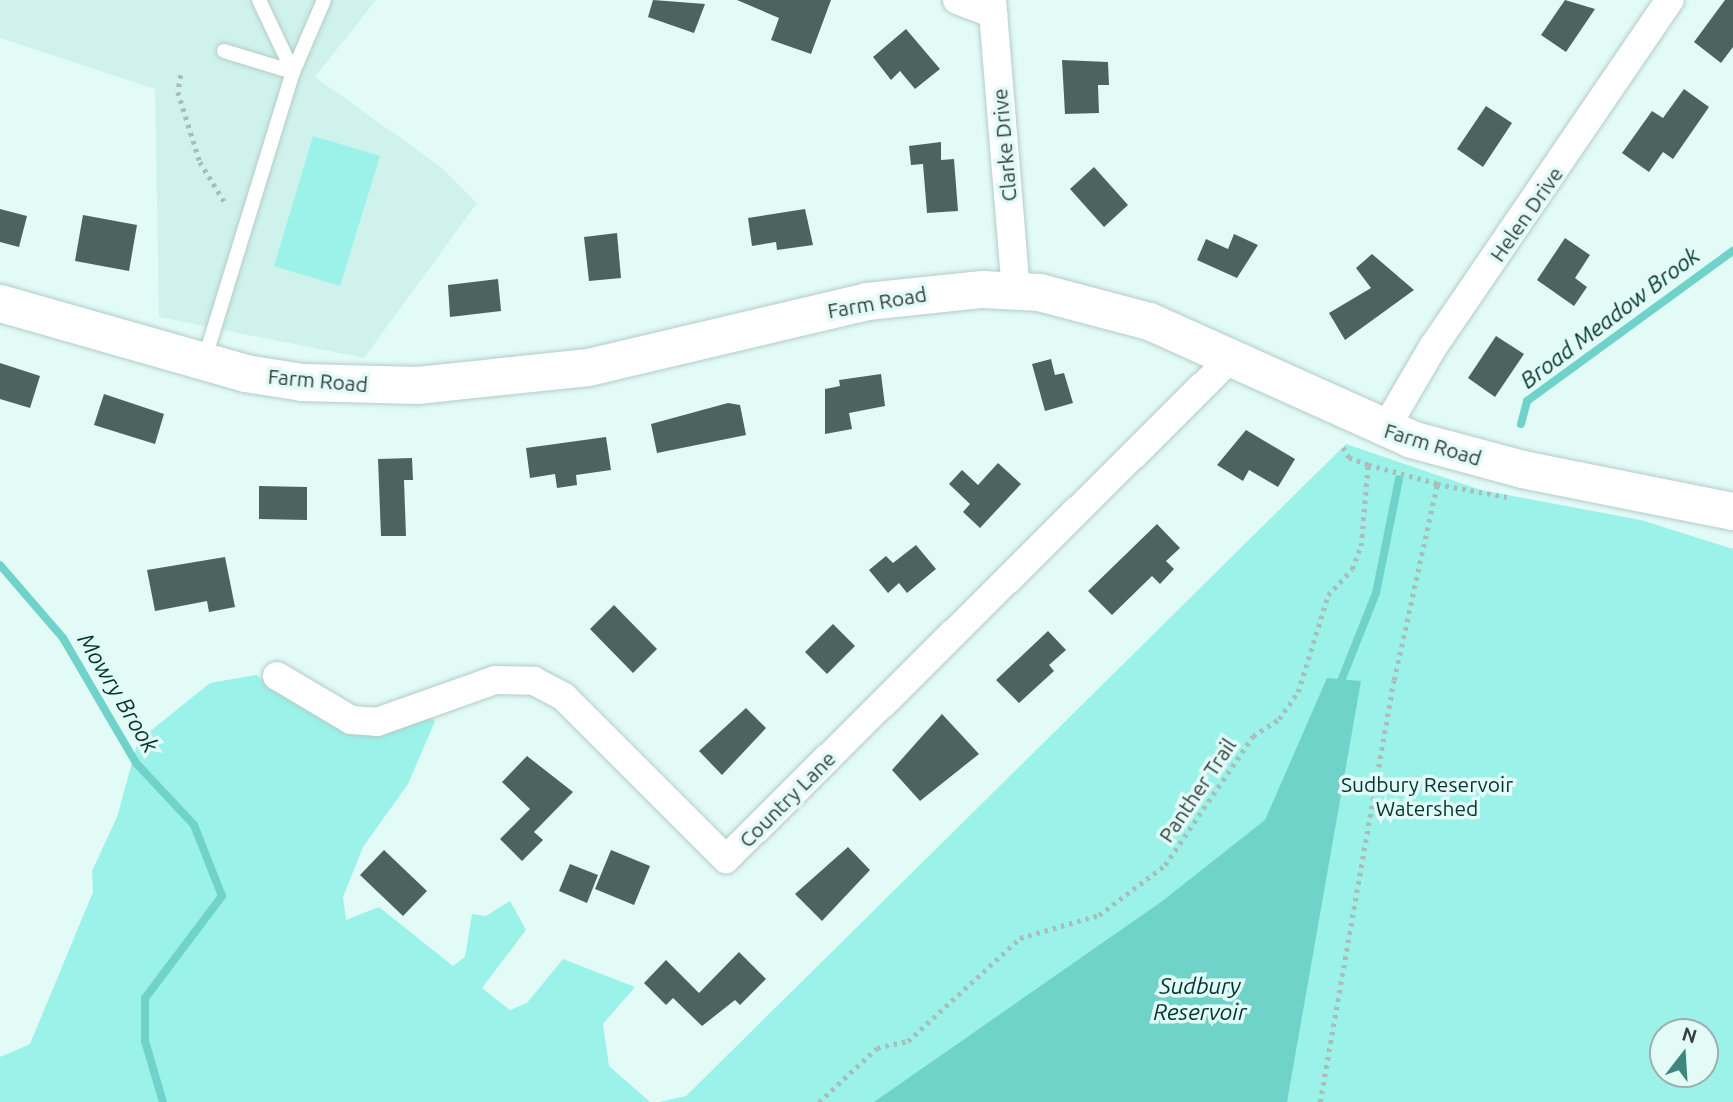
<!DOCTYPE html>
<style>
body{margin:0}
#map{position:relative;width:1733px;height:1102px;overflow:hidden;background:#e2fbf7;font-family:Ubuntu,sans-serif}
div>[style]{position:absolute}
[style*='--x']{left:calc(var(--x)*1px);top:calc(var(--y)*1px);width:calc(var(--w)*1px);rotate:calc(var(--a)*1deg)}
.built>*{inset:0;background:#cff2ed}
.green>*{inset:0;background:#9af2e9}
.water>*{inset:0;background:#70d3c9}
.stream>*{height:8px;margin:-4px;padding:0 4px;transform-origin:4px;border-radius:4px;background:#70d3c9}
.building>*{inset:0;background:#4d6360}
.path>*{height:4.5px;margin-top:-2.25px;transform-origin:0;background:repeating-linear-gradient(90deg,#a9bdba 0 3.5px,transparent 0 8.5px)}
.roads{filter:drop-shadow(0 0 2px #b4ccc8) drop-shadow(0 0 2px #b4ccc8)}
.service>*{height:14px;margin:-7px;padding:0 7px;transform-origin:7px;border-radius:7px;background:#fff}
.minor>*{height:28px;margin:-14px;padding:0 14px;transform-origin:14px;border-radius:14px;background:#fff}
.tertiary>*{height:37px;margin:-18.5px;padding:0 18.5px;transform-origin:18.5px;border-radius:18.5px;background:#fff}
span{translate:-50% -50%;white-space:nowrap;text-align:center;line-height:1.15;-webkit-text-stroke:7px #e2fbf7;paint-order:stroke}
.street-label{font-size:21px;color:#353f3d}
.park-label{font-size:21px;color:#023430}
.water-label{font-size:23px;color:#033531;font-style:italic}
.north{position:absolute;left:1649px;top:1018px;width:70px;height:70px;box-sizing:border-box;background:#e2fbf7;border:2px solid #9db0ad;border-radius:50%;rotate:17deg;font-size:19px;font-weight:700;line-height:28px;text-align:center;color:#353f3d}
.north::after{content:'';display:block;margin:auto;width:24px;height:32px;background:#3f867f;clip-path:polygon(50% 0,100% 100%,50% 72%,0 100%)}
</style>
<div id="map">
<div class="built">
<div style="clip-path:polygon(0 0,376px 0,315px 77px,441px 167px,477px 203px,364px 358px,159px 317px,155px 89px,0 38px)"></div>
</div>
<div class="green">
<div style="clip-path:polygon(313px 136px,380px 156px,340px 286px,274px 266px)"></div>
<div style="clip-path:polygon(evenodd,1346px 444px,1481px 490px,1641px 520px,1733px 549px,1733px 1102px,659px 1102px,686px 1096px,1346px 444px,1663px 1032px,1705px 1032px,1705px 1074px,1663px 1074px,1663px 1032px)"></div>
<div style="clip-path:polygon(256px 675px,321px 719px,367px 736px,420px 711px,435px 721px,408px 784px,363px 847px,343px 897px,346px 920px,379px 907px,453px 966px,465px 957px,472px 914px,486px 916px,510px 901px,526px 930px,482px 988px,510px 1010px,527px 1003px,563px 959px,635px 987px,603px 1024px,609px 1066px,650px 1102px,0 1102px,0 1057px,30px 1044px,93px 892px,92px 871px,117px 817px,138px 741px,210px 683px)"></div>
</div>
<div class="water">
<div style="clip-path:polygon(1327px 678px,1361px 681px,1287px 1102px,874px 1102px,1161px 902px,1265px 820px)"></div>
</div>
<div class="stream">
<div style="--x:1521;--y:424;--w:24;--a:-75"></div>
<div style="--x:1527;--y:401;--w:255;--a:-36.1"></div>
<div style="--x:0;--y:565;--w:96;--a:49.2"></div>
<div style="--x:63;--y:638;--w:145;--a:59.7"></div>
<div style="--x:136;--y:763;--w:85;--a:46.9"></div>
<div style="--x:194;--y:825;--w:76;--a:68.5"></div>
<div style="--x:222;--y:896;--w:128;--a:127"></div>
<div style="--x:145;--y:998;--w:43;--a:90"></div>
<div style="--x:145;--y:1041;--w:64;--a:73.6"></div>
<div style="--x:1341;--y:681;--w:95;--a:-68.3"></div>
<div style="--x:1376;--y:593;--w:116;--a:-78.6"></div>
</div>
<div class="building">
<div style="clip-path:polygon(653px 0,705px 4px,694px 33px,648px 17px)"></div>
<div style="clip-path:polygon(737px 0,831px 0,811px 54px,771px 40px,779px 18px)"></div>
<div style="clip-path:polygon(1565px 0,1595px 9px,1566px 52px,1541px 35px)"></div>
<div style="clip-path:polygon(1725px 0,1733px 0,1733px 47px,1721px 63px,1694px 42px)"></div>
<div style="clip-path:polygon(906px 29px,940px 69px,915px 89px,900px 71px,891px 80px,873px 57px)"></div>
<div style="clip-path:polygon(1062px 60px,1108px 62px,1109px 85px,1098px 85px,1099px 113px,1065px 114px)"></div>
<div style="clip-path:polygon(1684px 89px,1709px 107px,1673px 159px,1663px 152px,1649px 172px,1622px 153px,1652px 111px,1663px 118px)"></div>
<div style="clip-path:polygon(1486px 106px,1512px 123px,1483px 167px,1457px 149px)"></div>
<div style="clip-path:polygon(941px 142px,941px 160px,954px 159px,958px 211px,927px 213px,923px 164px,911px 165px,909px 146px)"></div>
<div style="clip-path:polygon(1094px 167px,1128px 205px,1104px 227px,1070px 189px)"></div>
<div style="clip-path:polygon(0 209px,27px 216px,19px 247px,0 242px)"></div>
<div style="clip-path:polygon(805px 209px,813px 245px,777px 250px,776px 242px,752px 246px,748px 218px)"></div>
<div style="clip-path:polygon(83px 215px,137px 225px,129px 271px,75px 261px)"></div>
<div style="clip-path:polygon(617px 233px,621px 278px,589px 281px,584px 237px)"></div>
<div style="clip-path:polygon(1234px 234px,1258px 245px,1237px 278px,1197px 260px,1206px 239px,1228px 249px)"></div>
<div style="clip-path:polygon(1565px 238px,1590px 255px,1575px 278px,1587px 287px,1574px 306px,1537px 280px)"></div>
<div style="clip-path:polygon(1372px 254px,1414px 290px,1345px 340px,1329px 313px,1371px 288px,1356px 268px)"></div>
<div style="clip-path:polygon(498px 279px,501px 311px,450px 317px,448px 285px)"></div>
<div style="clip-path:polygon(1496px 336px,1524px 354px,1495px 397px,1468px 378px)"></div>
<div style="clip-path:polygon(1051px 359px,1055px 375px,1064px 373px,1073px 403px,1045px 411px,1032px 364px)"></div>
<div style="clip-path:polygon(0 363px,40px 376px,30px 408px,0 399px)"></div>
<div style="clip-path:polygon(881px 374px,885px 406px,849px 413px,852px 429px,825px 434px,825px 389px,840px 386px,839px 380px)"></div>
<div style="clip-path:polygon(104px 394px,164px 414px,155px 444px,94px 425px)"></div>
<div style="clip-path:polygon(728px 403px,740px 405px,746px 435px,657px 453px,651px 424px)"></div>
<div style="clip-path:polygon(1246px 430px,1295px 459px,1278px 487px,1249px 470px,1243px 481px,1217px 465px)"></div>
<div style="clip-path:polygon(606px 437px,611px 470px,576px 475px,577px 485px,557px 488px,555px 474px,530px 478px,526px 448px)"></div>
<div style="clip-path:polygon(412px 458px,413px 480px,404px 480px,406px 536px,381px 536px,378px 459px)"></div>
<div style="clip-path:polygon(998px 463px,1021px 484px,980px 528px,963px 512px,970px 504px,949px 484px,962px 470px,978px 485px)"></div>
<div style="clip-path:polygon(259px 486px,307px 487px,307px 520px,259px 519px)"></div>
<div style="clip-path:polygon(1157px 524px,1180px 548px,1166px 561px,1174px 569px,1160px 584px,1152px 576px,1112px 615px,1088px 591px)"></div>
<div style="clip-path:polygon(916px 545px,936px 569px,907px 593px,899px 583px,888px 593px,869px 570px,886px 556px,893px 563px)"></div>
<div style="clip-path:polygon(225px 557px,235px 607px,209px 612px,207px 601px,155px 611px,147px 570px)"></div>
<div style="clip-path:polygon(614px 605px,657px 649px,633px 673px,590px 629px)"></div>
<div style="clip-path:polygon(833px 624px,855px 646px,827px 674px,805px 652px)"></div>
<div style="clip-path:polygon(1048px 631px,1066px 650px,1049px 665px,1054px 671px,1019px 703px,996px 680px)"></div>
<div style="clip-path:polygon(746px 708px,766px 728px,722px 775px,699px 751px)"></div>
<div style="clip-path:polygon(942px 714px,979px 754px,920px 801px,892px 770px)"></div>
<div style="clip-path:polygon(527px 756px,573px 792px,534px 832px,543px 840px,522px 861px,500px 839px,530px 809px,502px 782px)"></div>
<div style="clip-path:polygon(848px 847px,870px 870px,822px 921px,795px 894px)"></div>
<div style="clip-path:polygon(384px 850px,427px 891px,403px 916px,360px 875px)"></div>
<div style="clip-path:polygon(611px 850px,650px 866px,634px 905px,595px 889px)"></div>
<div style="clip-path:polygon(570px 864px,598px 875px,587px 903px,559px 891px)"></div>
<div style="clip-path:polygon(739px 952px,766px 979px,740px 1005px,735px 1000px,702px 1026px,673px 998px,666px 1005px,644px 983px,666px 960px,699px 993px)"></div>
</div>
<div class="path">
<div style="--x:181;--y:75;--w:17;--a:100"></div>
<div style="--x:178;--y:92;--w:73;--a:72.6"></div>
<div style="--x:200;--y:162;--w:46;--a:58.4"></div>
<div style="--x:1437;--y:484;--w:71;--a:10.5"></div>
<div style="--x:819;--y:1102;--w:79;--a:-43"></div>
<div style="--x:877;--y:1048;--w:32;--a:-13"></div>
<div style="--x:908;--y:1041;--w:152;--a:-42.6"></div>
<div style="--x:1020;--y:938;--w:82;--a:-16.2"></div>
<div style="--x:1099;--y:915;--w:83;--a:-37.1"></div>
<div style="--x:1165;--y:865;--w:156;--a:-55.7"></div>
<div style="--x:1253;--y:736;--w:31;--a:-33"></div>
<div style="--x:1279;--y:719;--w:33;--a:-55"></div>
<div style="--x:1298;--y:692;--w:102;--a:-72.8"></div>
<div style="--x:1328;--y:595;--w:35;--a:-47"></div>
<div style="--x:1352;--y:569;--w:25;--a:-69"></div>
<div style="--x:1361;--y:546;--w:81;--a:-85.1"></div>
<div style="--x:1368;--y:465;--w:20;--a:-160"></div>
<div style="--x:1349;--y:458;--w:16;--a:-120"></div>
<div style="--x:1320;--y:1102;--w:428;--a:-80.1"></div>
<div style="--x:1394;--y:680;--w:201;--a:-77.6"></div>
<div style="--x:1437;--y:484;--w:72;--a:-164.6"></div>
</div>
<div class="roads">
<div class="service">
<div style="--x:259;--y:0;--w:80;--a:64.7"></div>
<div style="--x:224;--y:51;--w:72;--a:16.9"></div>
<div style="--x:204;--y:361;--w:302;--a:-72.9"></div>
<div style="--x:293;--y:72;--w:78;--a:-66.7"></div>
</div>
<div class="minor">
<div style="--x:957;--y:0;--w:39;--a:21"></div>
<div style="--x:992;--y:0;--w:292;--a:85.3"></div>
<div style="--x:1385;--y:429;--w:95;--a:-59.7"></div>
<div style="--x:1433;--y:347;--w:420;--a:-55.7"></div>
<div style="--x:277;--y:676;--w:86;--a:30.7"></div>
<div style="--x:351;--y:720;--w:26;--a:4"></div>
<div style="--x:377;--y:722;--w:125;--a:-19.6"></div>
<div style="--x:495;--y:680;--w:39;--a:1"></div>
<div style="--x:534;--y:681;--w:34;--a:28"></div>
<div style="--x:564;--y:697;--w:229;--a:45"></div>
<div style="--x:726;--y:859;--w:710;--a:-44.77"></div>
</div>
<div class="tertiary">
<div style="--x:0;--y:303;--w:255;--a:15.9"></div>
<div style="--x:245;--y:373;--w:58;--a:9"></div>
<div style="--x:302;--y:382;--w:115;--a:1.5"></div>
<div style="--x:417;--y:385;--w:172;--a:-6"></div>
<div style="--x:588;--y:367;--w:287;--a:-13.3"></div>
<div style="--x:867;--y:301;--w:116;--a:-6"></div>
<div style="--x:982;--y:289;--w:57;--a:3"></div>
<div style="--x:1039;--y:292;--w:114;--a:14.8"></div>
<div style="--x:1149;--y:321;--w:287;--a:24.2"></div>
<div style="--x:1411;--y:439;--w:115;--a:15.1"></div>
<div style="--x:1522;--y:469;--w:215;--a:11.3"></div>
</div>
</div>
<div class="street-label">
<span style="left:1004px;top:145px;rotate:-95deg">Clarke Drive</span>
<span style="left:1526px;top:214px;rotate:-55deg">Helen Drive</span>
<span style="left:877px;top:302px;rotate:-10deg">Farm Road</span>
<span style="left:318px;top:380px;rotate:5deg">Farm Road</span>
<span style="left:1433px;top:444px;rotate:17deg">Farm Road</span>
<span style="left:1197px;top:790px;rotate:-56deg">Panther Trail</span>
<span style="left:787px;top:799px;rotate:-45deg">Country Lane</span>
</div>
<div class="park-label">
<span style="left:1427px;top:796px">Sudbury Reservoir<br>Watershed</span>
</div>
<div class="water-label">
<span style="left:1610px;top:318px;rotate:-37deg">Broad Meadow Brook</span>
<span style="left:118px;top:693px;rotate:59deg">Mowry Brook</span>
<span style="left:1200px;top:999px">Sudbury<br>Reservoir</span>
</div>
<div class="north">N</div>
</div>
